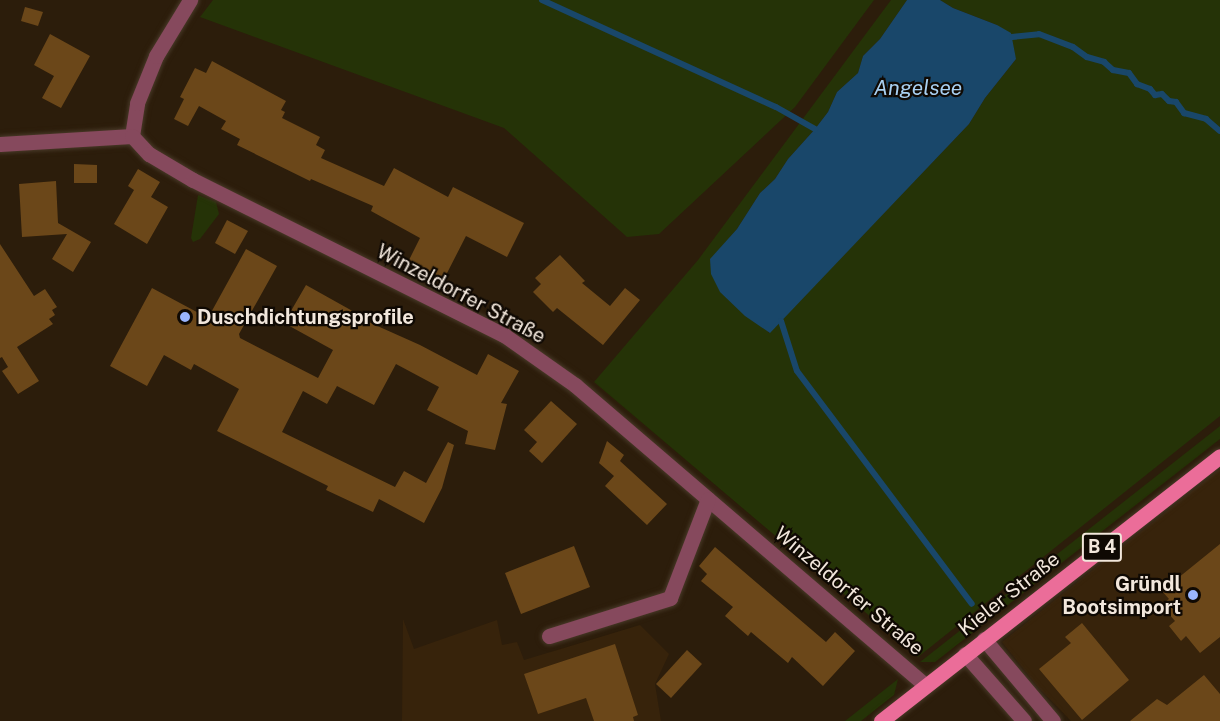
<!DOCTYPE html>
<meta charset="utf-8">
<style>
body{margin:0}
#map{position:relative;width:1220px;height:721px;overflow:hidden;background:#2c1d0b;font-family:"Public Sans",sans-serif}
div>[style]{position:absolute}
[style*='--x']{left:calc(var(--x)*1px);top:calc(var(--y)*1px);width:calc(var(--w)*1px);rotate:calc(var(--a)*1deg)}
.built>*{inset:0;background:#37230b}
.green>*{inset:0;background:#253307}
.water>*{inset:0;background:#19476a}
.stream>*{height:6px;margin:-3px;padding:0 3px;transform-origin:3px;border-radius:3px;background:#19476a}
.building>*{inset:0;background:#6b4719}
.roads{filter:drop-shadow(0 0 2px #483928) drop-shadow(0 0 2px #483928)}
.street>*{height:15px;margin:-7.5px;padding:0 7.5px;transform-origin:7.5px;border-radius:7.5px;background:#86495d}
.primary>*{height:15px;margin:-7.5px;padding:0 7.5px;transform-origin:7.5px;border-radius:7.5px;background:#eb6d99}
.dots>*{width:16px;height:16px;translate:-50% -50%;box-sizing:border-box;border:3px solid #0f0903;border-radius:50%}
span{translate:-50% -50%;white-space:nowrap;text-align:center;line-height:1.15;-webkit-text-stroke:4.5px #0f0903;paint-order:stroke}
.shield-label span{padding:2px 4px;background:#0f0903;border:2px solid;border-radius:4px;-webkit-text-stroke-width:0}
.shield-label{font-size:18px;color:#f2e7dc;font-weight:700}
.street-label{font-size:20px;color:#f2e7dc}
.poi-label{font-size:20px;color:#f2e7dc;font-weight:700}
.left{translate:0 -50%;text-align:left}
.right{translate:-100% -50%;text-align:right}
.water-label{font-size:21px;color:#a8d0f2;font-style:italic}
</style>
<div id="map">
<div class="built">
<div style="clip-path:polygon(1220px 469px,1220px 721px,1071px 721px,1038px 687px,1002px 642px)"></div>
<div style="clip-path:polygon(403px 619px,414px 649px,497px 620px,502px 645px,517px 642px,524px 660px,640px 625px,669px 654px,655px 684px,661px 721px,402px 721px)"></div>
</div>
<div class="green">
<div style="clip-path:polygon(213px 0,874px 0,795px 107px,659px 234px,627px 237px,504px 128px,200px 17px)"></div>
<div style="clip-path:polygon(891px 0,907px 0,880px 39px,863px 56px,858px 73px,837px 92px,828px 112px,815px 129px,788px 159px,775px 179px,760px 193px,737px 229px,710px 260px,769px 333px,969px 124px,985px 98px,1016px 59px,997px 25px,953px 8px,940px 0,1220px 0,1220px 416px,918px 657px,594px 382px,698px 260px)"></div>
<div style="clip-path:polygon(198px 195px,216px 202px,219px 214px,200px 239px,193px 242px,191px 238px)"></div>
<div style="clip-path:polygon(1220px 426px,1220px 439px,935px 662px,920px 662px)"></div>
<div style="clip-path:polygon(898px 679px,894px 695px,861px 721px,845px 721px)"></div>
</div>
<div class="water">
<div style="clip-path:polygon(907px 0,940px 0,953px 8px,997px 25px,1011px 33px,1016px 59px,985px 98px,969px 124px,770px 333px,745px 316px,720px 292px,711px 274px,710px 259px,737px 229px,760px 193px,775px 179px,788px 159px,815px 129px,828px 112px,837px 92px,858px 73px,863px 56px,880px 39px)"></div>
</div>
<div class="stream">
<div style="--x:542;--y:0;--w:257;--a:24.6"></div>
<div style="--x:776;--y:107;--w:45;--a:29.4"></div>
<div style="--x:1012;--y:37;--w:27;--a:-6"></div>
<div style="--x:1039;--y:34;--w:36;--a:21"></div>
<div style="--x:1073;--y:47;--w:17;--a:36"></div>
<div style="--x:1087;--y:57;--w:18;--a:16"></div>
<div style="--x:1104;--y:62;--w:12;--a:42"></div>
<div style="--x:1113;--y:70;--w:16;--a:11"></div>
<div style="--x:1129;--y:73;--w:14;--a:54"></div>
<div style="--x:1137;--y:84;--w:14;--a:21"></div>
<div style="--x:1150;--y:89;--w:8;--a:50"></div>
<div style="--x:1155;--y:95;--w:7;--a:-8"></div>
<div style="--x:1162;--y:94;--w:10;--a:45"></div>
<div style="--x:1169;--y:101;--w:7;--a:8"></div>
<div style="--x:1176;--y:102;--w:14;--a:54"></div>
<div style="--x:1184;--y:113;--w:23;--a:15"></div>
<div style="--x:1206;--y:119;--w:18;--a:41"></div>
<div style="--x:781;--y:321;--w:52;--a:72.3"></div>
<div style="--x:797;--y:371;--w:291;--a:53.1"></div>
</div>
<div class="building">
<div style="clip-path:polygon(25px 7px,43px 12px,38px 26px,21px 21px)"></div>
<div style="clip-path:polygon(50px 34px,90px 56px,61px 108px,42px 98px,54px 76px,34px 65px)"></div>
<div style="clip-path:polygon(212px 61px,286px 101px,281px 110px,285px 112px,282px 118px,320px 137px,316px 145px,325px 150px,321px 158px,384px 186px,394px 168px,448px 197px,453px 187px,524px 223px,507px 257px,466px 236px,444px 279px,409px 260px,420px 238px,371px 211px,373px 206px,311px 179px,310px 181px,237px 145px,240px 139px,221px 129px,226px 121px,199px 106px,188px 126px,174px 119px,184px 99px,180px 97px,195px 68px,206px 73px)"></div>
<div style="clip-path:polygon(74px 164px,97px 165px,97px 183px,74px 183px)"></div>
<div style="clip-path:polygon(138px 169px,160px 182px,151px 197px,168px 207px,147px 244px,114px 224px,134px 190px,128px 186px)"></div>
<div style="clip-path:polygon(56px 181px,58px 223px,91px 242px,73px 272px,52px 259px,67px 234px,22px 237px,19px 184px)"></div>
<div style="clip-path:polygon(227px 220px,248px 231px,235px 254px,215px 243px)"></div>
<div style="clip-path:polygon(0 244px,34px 296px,45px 289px,57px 307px,52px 310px,55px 315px,49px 319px,53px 324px,17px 347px,39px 381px,18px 394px,2px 371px,8px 367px,2px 357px,0 358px)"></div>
<div style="clip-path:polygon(246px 249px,277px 266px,239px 334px,240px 338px,318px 378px,333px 350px,284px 323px,306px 285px,365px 318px,364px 320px,420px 345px,477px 375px,488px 354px,519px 371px,501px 403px,507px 404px,495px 450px,465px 444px,468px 431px,427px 410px,439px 387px,396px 364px,374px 405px,337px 386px,327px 404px,303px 391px,282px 432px,395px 487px,404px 471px,426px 483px,448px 442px,454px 445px,442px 488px,424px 523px,379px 499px,373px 512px,326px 490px,328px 486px,217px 431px,239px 389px,194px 364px,191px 370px,164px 355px,147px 386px,110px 366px,152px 288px,208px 318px)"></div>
<div style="clip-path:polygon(560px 255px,585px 281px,582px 283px,610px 306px,625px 288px,640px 300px,603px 345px,557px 308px,553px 312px,533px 292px,541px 284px,535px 278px)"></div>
<div style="clip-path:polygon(551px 401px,577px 424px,542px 463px,529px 451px,537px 442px,524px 430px)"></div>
<div style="clip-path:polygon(607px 441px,624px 455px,620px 461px,667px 504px,647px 525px,605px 486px,614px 476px,599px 463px)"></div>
<div style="clip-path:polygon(1220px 544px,1220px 637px,1200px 653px,1186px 636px,1181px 641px,1169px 626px,1175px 621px,1161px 605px,1169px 599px,1162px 591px)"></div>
<div style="clip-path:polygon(574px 546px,590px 587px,521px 614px,505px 573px)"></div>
<div style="clip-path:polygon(715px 547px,826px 642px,835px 632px,855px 651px,823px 686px,792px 657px,788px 663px,751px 632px,748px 636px,725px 616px,733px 607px,701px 581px,707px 574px,699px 566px)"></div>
<div style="clip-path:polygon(1082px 623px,1129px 680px,1082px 720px,1039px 669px,1071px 643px,1065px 637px)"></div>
<div style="clip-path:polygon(615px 644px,638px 715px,633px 717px,634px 721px,594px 721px,586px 698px,538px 714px,524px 674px)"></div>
<div style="clip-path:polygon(687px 650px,702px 664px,671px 698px,656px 684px)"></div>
<div style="clip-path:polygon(1204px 675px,1220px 694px,1220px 721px,1130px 721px,1157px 699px,1167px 705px)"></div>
</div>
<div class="roads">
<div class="street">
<div style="--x:132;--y:136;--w:33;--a:-81"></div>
<div style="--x:137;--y:103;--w:51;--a:-68"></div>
<div style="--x:156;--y:56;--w:66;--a:-58.7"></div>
<div style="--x:0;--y:144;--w:132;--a:-3.5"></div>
<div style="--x:132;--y:136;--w:25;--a:47"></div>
<div style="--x:149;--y:154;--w:51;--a:30.6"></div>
<div style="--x:193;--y:180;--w:347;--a:26.5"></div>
<div style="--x:504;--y:335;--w:87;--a:35.2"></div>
<div style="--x:575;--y:385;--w:462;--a:40.6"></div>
<div style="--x:549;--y:636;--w:127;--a:-17.4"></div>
<div style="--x:670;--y:598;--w:106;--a:-69"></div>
<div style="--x:984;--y:639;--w:107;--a:49.9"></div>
<div style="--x:965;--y:654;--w:89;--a:48.6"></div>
</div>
<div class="primary">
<div style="--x:881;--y:721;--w:430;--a:-38"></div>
</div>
</div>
<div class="dots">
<div style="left:185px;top:317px;background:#9ab5fd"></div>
<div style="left:1193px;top:595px;background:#9ab5fd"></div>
</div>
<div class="shield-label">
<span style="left:1102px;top:547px">B 4</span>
</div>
<div class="street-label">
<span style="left:461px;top:294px;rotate:28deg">Winzeldorfer Straße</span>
<span style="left:849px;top:591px;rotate:40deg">Winzeldorfer Straße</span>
<span style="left:1009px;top:594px;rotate:-38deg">Kieler Straße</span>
</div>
<div class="poi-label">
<span class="left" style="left:197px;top:317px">Duschdichtungsprofile</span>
<span class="right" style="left:1181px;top:596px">Gründl<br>Bootsimport</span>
</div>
<div class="water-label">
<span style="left:918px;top:88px">Angelsee</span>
</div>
</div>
